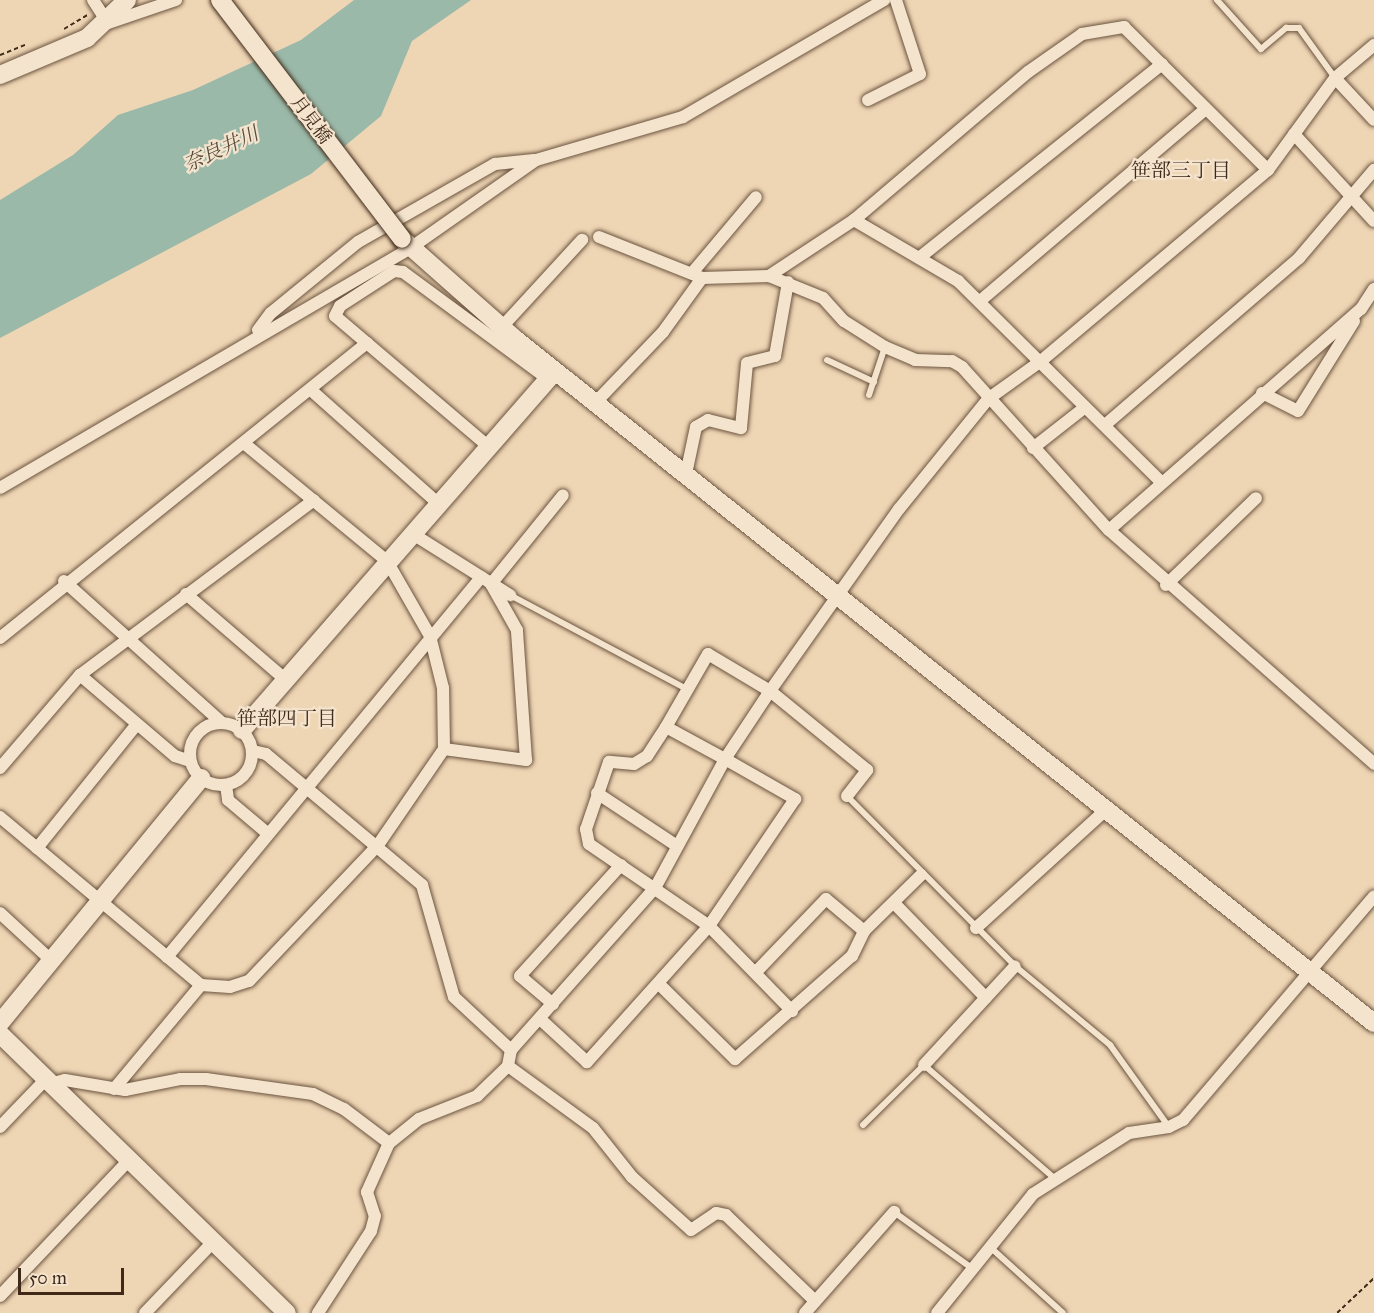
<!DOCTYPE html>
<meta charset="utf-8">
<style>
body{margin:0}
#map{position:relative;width:1374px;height:1313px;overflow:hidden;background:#eed5b4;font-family:"IM FELL Great Primer","Noto Serif JP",serif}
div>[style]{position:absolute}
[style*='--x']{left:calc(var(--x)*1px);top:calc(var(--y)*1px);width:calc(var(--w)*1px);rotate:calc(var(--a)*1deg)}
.water>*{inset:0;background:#9ab9a9}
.path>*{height:2px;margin-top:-1px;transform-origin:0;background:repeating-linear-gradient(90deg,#3f2918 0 4.5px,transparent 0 7.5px)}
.roads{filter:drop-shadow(0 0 2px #6b543f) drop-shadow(0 0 2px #6b543f)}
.lane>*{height:6px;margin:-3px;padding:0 3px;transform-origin:3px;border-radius:3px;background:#f4e4ce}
.street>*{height:12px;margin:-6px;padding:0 6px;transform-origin:6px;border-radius:6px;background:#f4e4ce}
.street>.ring{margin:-6px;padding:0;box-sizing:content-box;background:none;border:12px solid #f4e4ce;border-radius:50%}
.secondary>*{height:18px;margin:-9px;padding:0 9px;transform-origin:9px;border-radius:9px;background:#f4e4ce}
.bridges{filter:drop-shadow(0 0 2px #3f2918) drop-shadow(0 0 2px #3f2918)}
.secondary-bridge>*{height:18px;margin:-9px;padding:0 9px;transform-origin:9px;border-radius:9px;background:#f4e4ce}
span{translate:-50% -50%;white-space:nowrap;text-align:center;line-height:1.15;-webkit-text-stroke:4.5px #f4e4ce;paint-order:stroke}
.street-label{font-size:18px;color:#3f2918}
.water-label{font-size:20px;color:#564d3c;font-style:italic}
.neighbourhood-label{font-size:20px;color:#3f2918}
.scale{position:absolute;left:18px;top:1268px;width:106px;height:27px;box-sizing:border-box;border:3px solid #3f2918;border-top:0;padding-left:8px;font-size:18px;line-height:21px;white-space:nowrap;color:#3f2918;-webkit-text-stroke:4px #f4e4ce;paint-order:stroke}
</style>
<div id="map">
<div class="water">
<div style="clip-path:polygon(354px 0,471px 0,412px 41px,381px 116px,311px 174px,0 338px,0 200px,73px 155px,118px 115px,193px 90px,301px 40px)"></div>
</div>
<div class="path">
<div style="--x:64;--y:29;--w:27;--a:-31"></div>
<div style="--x:0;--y:55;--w:27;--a:-22"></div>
<div style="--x:1337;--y:1313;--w:51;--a:-43.4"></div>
</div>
<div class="roads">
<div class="lane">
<div style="--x:1217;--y:0;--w:66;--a:48.1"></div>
<div style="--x:1261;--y:49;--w:33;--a:-40"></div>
<div style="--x:1286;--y:28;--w:13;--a:0"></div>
<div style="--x:1299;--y:28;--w:62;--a:54.2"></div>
<div style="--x:827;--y:360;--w:52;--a:25.1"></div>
<div style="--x:869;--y:395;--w:51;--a:-71.6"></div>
<div style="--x:510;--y:595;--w:200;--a:28"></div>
<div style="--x:847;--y:796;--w:239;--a:45.3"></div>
<div style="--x:1015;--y:966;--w:124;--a:39.7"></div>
<div style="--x:1110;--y:1045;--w:101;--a:54.3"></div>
<div style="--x:863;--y:1125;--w:86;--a:-44.5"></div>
<div style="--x:924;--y:1065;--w:172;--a:41"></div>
<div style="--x:894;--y:1212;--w:97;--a:35.8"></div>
<div style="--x:990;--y:1247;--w:98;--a:42.1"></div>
</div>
<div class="street">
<div style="--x:93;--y:0;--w:27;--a:57"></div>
<div style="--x:108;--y:23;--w:72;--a:-18.7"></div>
<div style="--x:1335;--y:78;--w:57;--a:47.1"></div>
<div style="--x:868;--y:100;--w:58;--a:-26.6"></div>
<div style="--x:920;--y:74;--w:78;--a:-108"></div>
<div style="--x:1294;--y:134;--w:118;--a:47.4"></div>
<div style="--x:854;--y:220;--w:121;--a:30.4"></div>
<div style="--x:958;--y:281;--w:284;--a:44.7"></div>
<div style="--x:599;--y:237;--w:111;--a:21.7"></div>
<div style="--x:919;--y:258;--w:311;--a:-38.6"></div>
<div style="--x:692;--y:273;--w:99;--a:-49.9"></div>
<div style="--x:769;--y:276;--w:58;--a:22.2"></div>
<div style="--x:823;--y:298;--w:31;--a:48"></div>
<div style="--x:844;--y:321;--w:49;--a:32.4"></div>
<div style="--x:885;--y:347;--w:33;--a:23"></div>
<div style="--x:915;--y:360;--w:37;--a:2"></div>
<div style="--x:952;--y:361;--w:12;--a:31"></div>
<div style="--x:962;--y:367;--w:219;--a:48"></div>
<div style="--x:1109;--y:530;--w:354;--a:41.4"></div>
<div style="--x:980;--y:301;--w:293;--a:-40.4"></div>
<div style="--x:501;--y:328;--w:120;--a:-47.4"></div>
<div style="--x:258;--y:330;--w:21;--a:-53"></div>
<div style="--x:271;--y:313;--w:112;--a:-39.2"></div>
<div style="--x:358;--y:242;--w:158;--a:-29.7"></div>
<div style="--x:495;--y:164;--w:39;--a:-6"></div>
<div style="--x:312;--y:391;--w:171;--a:41.7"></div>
<div style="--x:1262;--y:393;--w:40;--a:26.6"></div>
<div style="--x:1298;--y:411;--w:106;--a:-58.1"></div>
<div style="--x:595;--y:403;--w:98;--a:-46.2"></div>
<div style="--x:663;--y:332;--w:67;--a:-54.2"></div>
<div style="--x:702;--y:278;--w:67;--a:-1.7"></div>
<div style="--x:769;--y:276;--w:102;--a:-33.4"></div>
<div style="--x:854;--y:220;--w:228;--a:-40.4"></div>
<div style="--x:1028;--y:72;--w:66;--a:-35.1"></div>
<div style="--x:1082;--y:34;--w:43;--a:-9.5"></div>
<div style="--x:1124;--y:27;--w:203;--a:44.8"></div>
<div style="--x:1105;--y:425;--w:256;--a:-40.7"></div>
<div style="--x:1299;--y:258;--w:116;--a:-49.6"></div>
<div style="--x:489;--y:447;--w:202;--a:-139.6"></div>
<div style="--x:335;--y:316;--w:11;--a:-63"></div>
<div style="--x:340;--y:306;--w:64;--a:-32.9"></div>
<div style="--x:394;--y:271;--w:9;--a:6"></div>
<div style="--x:403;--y:272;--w:180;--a:36.4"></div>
<div style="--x:1033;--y:448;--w:65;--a:-38.1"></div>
<div style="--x:686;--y:474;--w:48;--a:-78"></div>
<div style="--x:696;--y:427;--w:14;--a:-30"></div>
<div style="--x:708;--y:420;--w:34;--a:14"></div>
<div style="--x:741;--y:428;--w:65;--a:-84.7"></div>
<div style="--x:747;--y:363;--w:29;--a:-14"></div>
<div style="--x:775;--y:356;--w:75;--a:-80"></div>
<div style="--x:0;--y:488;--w:474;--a:-30.3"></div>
<div style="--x:409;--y:249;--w:155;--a:-35"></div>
<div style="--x:536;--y:160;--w:153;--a:-16.3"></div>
<div style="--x:683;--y:117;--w:233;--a:-30.2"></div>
<div style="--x:1109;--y:530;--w:335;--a:-41.3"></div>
<div style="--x:1361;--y:309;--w:24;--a:-57"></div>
<div style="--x:413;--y:534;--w:115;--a:32.2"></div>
<div style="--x:64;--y:581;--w:211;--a:41.9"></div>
<div style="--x:1166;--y:585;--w:125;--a:-44"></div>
<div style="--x:186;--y:594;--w:132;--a:40.7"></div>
<div style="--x:0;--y:638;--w:471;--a:-38.8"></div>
<div style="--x:80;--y:675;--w:125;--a:40.5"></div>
<div style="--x:175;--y:756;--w:16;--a:18"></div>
<div class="ring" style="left:190px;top:723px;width:50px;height:50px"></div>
<div style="--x:666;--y:727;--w:35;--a:123"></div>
<div style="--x:647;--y:756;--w:15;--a:148"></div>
<div style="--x:634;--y:764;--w:25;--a:-175"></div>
<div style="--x:609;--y:762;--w:71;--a:108.9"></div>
<div style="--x:586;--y:829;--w:15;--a:79"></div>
<div style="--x:589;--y:844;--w:145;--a:34.3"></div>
<div style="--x:709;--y:926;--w:119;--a:45.7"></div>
<div style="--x:444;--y:749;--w:83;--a:7.6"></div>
<div style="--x:526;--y:760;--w:130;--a:-94"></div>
<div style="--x:517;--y:630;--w:53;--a:-119.5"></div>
<div style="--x:491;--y:584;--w:114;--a:-51"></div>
<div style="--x:253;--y:751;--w:13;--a:13"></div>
<div style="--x:266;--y:754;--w:204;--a:40"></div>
<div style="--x:422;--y:885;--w:116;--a:74.1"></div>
<div style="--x:454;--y:997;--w:78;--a:42.9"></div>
<div style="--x:511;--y:1050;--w:16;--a:101"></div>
<div style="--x:508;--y:1066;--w:43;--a:135.9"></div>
<div style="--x:477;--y:1096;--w:62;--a:158.4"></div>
<div style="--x:419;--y:1119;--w:38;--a:141"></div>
<div style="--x:389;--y:1143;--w:54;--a:114.2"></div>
<div style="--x:367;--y:1192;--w:25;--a:72"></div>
<div style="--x:375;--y:1216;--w:16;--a:105"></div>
<div style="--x:371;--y:1231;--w:98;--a:122.9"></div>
<div style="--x:0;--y:768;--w:123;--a:-49.3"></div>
<div style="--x:80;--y:675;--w:292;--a:-36.8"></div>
<div style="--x:226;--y:785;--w:15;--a:82"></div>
<div style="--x:228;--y:800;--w:51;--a:40.2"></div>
<div style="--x:597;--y:793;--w:96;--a:33.5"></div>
<div style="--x:847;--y:796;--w:33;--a:-52"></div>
<div style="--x:867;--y:770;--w:125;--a:-140.8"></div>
<div style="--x:770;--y:691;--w:72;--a:-149.2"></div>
<div style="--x:708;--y:654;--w:84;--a:119.9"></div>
<div style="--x:666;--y:727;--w:67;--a:28.5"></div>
<div style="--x:725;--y:759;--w:82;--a:-56.5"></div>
<div style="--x:770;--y:691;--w:223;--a:-54.7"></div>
<div style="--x:899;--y:509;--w:141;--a:-51"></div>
<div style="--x:988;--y:399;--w:65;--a:-35.6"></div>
<div style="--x:1041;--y:361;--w:297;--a:-40.1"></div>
<div style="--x:1268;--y:170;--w:114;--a:-53.9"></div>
<div style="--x:1335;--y:78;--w:51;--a:-40.2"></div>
<div style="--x:0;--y:817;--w:262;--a:39.9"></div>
<div style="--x:201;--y:985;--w:29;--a:4"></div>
<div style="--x:230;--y:987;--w:20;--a:-18"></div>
<div style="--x:249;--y:981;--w:187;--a:-46.5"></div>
<div style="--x:378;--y:845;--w:116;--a:-55.5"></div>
<div style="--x:444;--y:749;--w:61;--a:-90.9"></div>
<div style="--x:443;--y:688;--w:54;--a:-104"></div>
<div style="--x:430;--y:636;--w:86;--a:-119.8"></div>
<div style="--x:387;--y:561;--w:185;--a:-140.5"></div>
<div style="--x:37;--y:848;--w:159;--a:-51.1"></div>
<div style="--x:894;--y:903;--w:132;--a:45.9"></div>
<div style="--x:0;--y:913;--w:69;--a:42.7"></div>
<div style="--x:976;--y:928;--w:178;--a:-42.3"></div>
<div style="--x:167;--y:957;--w:493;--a:-50.4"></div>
<div style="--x:756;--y:972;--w:101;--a:-46.2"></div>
<div style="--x:826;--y:899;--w:50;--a:40.1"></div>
<div style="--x:864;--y:931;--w:80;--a:-44.5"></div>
<div style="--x:659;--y:984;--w:107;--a:44.6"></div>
<div style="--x:735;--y:1059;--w:156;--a:-41.4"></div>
<div style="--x:852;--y:956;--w:28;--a:-64"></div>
<div style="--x:553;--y:1004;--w:43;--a:-139.7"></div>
<div style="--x:520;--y:976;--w:150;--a:-47.7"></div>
<div style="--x:511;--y:1050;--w:217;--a:-48.4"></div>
<div style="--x:655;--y:888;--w:147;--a:-61.5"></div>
<div style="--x:725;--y:759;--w:81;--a:29.7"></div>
<div style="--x:795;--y:799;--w:153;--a:124.1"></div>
<div style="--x:709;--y:926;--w:183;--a:131.9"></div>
<div style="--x:587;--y:1062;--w:64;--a:-137.5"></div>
<div style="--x:924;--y:1065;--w:134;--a:-47.4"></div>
<div style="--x:508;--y:1066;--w:105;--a:36.1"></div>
<div style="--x:593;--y:1128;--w:63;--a:51.5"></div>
<div style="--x:632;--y:1177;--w:79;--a:41.9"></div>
<div style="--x:691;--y:1230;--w:30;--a:-34"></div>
<div style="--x:716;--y:1213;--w:10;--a:11"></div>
<div style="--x:726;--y:1215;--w:124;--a:44"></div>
<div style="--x:49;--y:1084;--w:16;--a:-14"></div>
<div style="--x:65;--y:1080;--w:61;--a:9.5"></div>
<div style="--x:125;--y:1090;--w:56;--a:-11.3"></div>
<div style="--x:180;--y:1079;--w:26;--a:0"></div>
<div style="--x:206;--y:1079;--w:108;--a:8"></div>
<div style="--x:313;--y:1094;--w:34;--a:26"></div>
<div style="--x:344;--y:1109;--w:56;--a:37.1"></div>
<div style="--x:114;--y:1089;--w:136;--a:-50.1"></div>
<div style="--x:0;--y:1127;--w:65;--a:-46.2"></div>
<div style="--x:0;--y:1296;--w:186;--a:-46.5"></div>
<div style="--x:145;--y:1313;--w:98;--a:-46.2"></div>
<div style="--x:805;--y:1313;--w:135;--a:-48.6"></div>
<div style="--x:937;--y:1313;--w:153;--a:-51.1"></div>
<div style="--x:1033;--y:1194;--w:114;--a:-32.4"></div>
<div style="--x:1129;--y:1133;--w:40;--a:-8.5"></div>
<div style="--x:1169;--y:1127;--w:16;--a:-27"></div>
<div style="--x:1183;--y:1120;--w:294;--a:-49.5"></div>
</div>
<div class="secondary">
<div style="--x:0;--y:75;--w:95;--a:-23"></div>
<div style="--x:87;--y:38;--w:55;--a:-43.5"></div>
<div style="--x:402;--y:239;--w:151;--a:41.5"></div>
<div style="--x:515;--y:339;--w:1098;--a:38.53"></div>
<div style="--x:242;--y:730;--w:476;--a:-48.9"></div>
<div style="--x:0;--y:1023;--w:317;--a:-50.6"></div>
<div style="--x:0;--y:1034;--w:400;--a:44.2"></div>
</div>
</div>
<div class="bridges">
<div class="secondary-bridge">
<div style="--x:220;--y:0;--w:300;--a:52.7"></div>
</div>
</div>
<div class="street-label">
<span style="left:311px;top:120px;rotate:53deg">月見橋</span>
</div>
<div class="water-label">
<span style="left:221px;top:149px;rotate:-25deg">奈良井川</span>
</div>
<div class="neighbourhood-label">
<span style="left:1181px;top:170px">笹部三丁目</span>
<span style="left:287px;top:718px">笹部四丁目</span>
</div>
<div class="scale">50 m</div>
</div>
